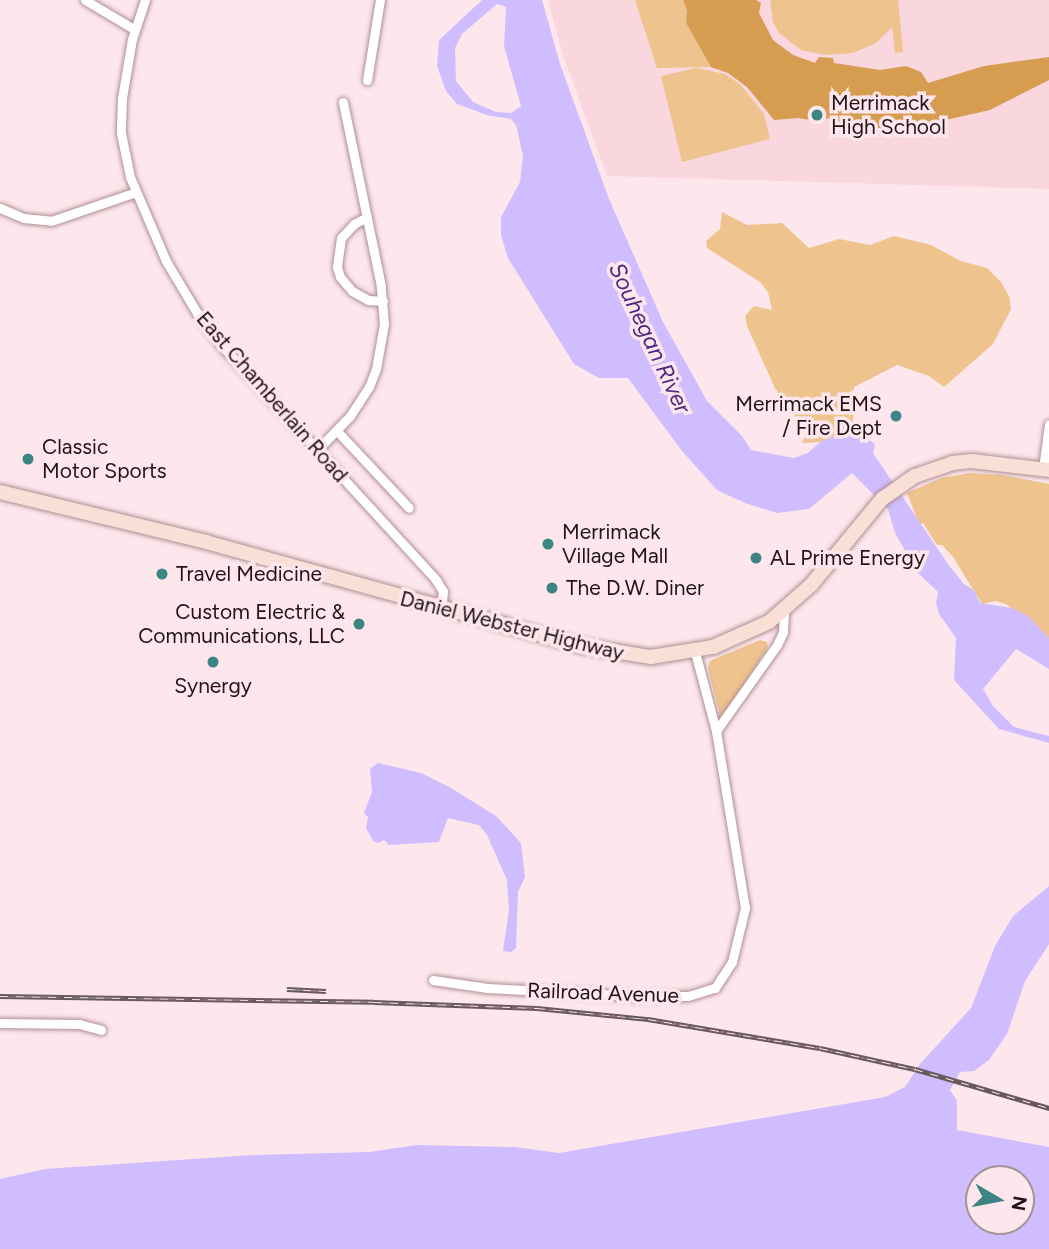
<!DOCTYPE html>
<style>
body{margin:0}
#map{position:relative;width:1049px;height:1249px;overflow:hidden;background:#fde7ec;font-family:Figtree,sans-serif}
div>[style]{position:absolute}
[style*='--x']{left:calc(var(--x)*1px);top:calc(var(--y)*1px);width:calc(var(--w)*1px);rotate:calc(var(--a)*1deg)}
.built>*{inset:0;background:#fad7de}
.green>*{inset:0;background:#eec38e}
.forest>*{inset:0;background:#d69d50}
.water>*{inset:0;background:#cfbdff}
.roads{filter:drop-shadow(0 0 2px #af8f95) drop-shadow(0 0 2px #af8f95)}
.street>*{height:9px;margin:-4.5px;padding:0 4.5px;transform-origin:4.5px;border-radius:4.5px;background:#fff}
.primary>*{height:14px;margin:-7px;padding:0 7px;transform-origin:7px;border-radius:7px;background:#fadfd6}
.rail>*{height:5px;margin-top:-2.5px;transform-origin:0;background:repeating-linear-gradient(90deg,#fde7ec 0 8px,#68595c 0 16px);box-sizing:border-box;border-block:2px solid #68595c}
.dots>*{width:19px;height:19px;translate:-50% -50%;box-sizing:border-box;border:4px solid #fde7ec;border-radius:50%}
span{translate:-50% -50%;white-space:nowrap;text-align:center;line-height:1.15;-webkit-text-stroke:7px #fde7ec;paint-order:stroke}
.poi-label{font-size:21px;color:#1f1315}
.left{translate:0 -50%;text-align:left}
.right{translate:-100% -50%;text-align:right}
.street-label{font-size:21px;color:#1f1315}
.water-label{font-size:23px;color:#4d2985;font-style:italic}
.north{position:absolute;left:965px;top:1165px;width:70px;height:70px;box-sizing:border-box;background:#fde7ec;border:2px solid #a49296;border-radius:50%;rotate:100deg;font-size:19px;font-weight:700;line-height:28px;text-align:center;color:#1f1315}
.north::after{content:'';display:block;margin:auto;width:24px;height:32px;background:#3d8585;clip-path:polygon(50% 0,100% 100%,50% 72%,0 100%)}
</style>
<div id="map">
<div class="built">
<div style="clip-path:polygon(548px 0,1049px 0,1049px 189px,607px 176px,563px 55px)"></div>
</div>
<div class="green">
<div style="clip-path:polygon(635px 0,683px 0,687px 11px,686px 23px,711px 67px,657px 68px)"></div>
<div style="clip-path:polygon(770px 0,898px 0,903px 52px,895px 53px,892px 27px,876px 43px,853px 53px,825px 55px,801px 50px,779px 33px,773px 22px)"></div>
<div style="clip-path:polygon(696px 68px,725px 74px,741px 85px,764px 114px,770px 139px,682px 162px,661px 76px)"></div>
<div style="clip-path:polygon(722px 212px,747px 225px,782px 223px,809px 248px,839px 239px,870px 245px,894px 236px,931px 245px,961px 261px,987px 268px,1001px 282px,1009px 296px,1011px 309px,993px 344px,944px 387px,929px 376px,897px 365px,854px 387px,853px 429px,820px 442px,802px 443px,807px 432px,775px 388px,747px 326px,745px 316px,754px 306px,772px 310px,768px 292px,760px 282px,707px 248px,706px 241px,720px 229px)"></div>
<div style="clip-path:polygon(970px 473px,1003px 475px,1049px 484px,1049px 641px,1006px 604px,996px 601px,982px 604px,953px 557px,942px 545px,937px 545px,923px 523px,919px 524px,907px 493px,941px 478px)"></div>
<div style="clip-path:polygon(760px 640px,767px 642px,768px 647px,724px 715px,720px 715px,708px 668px,710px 661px)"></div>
</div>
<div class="forest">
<div style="clip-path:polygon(683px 0,756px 0,761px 3px,759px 13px,773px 40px,793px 55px,815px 63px,819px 57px,833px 58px,834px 63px,880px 70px,906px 66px,921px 72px,928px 83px,984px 66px,1049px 57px,1049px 80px,990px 110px,901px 130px,831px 124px,829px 118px,816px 121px,798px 118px,774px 120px,747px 87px,728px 73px,711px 67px,686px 23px,687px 11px)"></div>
</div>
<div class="water">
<div style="clip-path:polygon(evenodd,482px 0,542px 0,560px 64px,609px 199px,663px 322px,707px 401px,742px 436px,751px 450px,794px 458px,808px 453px,820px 442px,853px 429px,875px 444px,873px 453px,950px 567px,964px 584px,974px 590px,980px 603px,1012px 608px,1028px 616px,1049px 638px,1049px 669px,1016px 649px,983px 689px,993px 706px,1014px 727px,1049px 736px,1049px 743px,999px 729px,954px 680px,956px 638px,939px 614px,936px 603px,938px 592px,918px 573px,895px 533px,888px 509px,852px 473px,809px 509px,777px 513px,745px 503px,717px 490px,682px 451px,628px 378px,599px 378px,574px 364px,508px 258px,501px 235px,501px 217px,520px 182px,523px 156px,516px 125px,511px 119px,487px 115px,457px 104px,446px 91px,437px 66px,439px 40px,482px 0,497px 4px,506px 7px,504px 46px,521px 106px,511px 113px,496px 112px,473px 102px,456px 81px,455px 48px,462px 34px,497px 4px)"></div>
<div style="clip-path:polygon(378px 763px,421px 773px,451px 788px,496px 816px,521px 843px,525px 877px,518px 892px,516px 948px,511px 952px,503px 951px,509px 910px,507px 880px,487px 835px,479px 825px,448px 818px,439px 842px,389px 845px,384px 840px,378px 843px,373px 841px,366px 828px,368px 817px,364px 813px,372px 792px,370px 769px)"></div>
<div style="clip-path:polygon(evenodd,1049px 886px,1049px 944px,1025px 981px,1007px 1034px,989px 1060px,974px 1071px,960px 1072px,950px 1090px,957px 1101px,957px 1130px,1049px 1147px,1049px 1249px,0 1249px,0 1179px,45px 1169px,253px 1155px,369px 1152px,417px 1145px,515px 1147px,559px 1153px,885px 1097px,905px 1087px,920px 1064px,971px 1008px,995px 946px,1013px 916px,1049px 886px,979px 1179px,1021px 1179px,1021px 1221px,979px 1221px,979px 1179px)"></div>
</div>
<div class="roads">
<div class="street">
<div style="--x:85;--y:0;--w:57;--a:30.6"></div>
<div style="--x:145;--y:0;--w:41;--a:108.4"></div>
<div style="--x:132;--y:39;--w:60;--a:99.6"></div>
<div style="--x:122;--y:98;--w:35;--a:92"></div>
<div style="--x:121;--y:133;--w:45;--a:78.4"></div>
<div style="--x:130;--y:177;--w:91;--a:66.8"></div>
<div style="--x:166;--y:261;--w:61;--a:59.2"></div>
<div style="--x:197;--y:313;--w:40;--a:53"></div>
<div style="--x:221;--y:345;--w:319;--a:47.5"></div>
<div style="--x:436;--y:580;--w:13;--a:58"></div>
<div style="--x:443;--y:591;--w:18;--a:96"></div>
<div style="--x:367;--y:80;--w:81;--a:-80.8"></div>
<div style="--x:0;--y:208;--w:26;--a:23"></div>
<div style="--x:24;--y:218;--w:27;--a:6"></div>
<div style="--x:51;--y:221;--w:90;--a:-18.8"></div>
<div style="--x:367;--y:217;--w:15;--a:152"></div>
<div style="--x:354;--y:224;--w:19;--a:133"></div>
<div style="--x:341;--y:238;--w:29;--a:98"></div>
<div style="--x:337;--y:267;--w:10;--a:73"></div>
<div style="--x:340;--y:277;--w:18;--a:49"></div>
<div style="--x:352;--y:291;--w:18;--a:29"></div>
<div style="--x:368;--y:300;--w:15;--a:4"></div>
<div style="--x:337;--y:431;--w:105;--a:46.9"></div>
<div style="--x:317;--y:450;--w:47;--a:-45.9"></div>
<div style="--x:350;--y:416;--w:35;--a:-57"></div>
<div style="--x:369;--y:387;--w:19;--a:-69"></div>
<div style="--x:376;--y:369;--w:46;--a:-79.9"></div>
<div style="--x:384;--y:324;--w:38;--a:-95"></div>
<div style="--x:381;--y:286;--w:188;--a:-101.7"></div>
<div style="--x:1043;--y:469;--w:45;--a:-82.4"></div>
<div style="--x:695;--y:652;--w:82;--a:75.1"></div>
<div style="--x:433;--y:980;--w:55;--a:8.4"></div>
<div style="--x:487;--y:988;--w:149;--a:3.1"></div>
<div style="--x:636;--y:996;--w:52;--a:0"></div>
<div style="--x:688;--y:996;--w:28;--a:-17"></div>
<div style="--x:715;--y:988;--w:31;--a:-57"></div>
<div style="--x:732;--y:962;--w:56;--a:-76.5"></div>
<div style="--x:745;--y:908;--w:179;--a:-99.3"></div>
<div style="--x:716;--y:731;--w:105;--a:-54.7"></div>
<div style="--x:777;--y:645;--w:14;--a:-65"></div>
<div style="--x:783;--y:632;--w:21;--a:-87"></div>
<div style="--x:0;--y:1023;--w:79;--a:0.7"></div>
<div style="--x:79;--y:1024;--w:23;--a:15"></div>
</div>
<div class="primary">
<div style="--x:0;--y:492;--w:212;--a:13.6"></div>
<div style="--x:206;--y:542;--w:390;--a:15.5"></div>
<div style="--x:582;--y:646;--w:70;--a:9.1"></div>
<div style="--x:651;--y:657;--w:63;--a:-9.2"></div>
<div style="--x:713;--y:647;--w:61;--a:-24.1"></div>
<div style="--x:769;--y:622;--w:56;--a:-41.4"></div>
<div style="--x:811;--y:585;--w:112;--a:-50.5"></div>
<div style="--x:882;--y:499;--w:40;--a:-34.9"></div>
<div style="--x:915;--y:476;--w:39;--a:-19"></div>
<div style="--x:952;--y:463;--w:20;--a:-6"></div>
<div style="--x:972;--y:461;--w:78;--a:6.7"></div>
</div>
</div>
<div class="rail">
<div style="--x:287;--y:989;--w:39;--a:3"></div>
<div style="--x:0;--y:996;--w:374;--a:0.9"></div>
<div style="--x:374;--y:1002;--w:163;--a:2.1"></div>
<div style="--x:537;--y:1008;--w:112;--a:5.7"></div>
<div style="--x:648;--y:1019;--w:174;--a:9.6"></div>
<div style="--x:820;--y:1048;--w:97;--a:12.5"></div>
<div style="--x:915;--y:1069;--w:140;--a:16.2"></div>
</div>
<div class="dots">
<div style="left:817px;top:115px;background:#3d8585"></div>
<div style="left:896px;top:416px;background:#3d8585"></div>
<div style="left:28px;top:459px;background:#3d8585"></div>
<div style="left:548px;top:544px;background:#3d8585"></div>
<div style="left:756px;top:558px;background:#3d8585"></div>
<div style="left:162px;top:574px;background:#3d8585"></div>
<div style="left:552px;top:588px;background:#3d8585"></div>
<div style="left:359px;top:624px;background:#3d8585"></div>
<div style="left:213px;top:662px;background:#3d8585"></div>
</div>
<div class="poi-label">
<span class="left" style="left:831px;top:115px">Merrimack<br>High School</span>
<span class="right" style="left:882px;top:416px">Merrimack EMS<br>/ Fire Dept</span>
<span class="left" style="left:42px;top:459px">Classic<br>Motor Sports</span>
<span class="left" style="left:562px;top:544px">Merrimack<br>Village Mall</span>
<span class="left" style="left:770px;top:558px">AL Prime Energy</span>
<span class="left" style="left:176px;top:574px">Travel Medicine</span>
<span class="left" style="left:566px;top:588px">The D.W. Diner</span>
<span class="right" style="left:345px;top:624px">Custom Electric &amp;<br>Communications, LLC</span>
<span style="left:213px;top:686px">Synergy</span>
</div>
<div class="street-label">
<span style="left:272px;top:397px;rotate:49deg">East Chamberlain Road</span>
<span style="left:512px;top:626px;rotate:14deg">Daniel Webster Highway</span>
<span style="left:603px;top:993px;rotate:2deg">Railroad Avenue</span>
</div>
<div class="water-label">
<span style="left:650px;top:338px;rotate:65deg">Souhegan River</span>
</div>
<div class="north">N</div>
</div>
